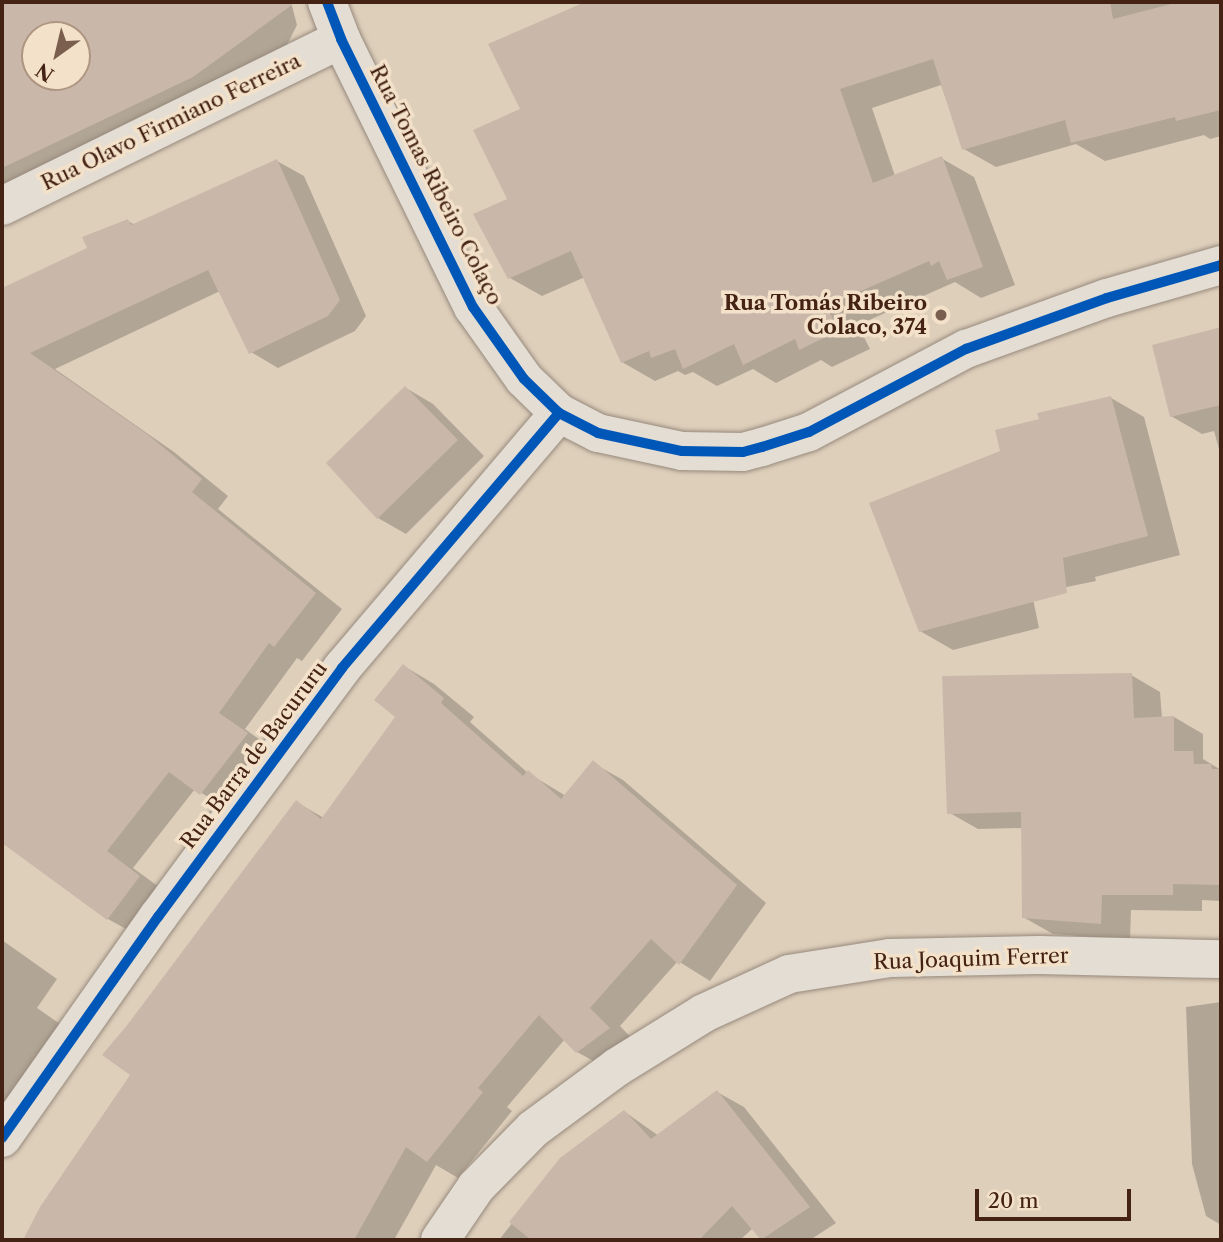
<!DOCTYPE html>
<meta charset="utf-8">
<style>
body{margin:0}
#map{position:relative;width:1223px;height:1242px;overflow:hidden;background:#decfbb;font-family:"Libre Caslon Text",serif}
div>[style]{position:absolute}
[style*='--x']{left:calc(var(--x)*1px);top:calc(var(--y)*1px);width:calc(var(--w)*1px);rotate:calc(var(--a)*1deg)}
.shadow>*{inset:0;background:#0003}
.building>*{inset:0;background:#c9b8aa}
.roads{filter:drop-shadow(0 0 2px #978a7d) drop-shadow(0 0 2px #978a7d)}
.minor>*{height:38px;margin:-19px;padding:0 19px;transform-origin:19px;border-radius:19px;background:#e4ddd3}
.cycleway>*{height:10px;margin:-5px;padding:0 5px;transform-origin:5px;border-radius:5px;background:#0057b8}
.dots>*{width:19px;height:19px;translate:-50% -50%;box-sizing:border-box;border:4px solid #f3e1c9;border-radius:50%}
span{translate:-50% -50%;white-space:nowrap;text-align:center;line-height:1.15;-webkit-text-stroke:7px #f3e1c9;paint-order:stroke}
.street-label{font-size:21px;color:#442214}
.poi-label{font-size:21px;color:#442214;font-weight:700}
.right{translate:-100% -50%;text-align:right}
.frame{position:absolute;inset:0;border:4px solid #442214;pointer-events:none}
.north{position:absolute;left:21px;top:21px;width:70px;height:70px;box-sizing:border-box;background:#f3e1c9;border:2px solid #ad9581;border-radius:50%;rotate:214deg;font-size:19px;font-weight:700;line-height:28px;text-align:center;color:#442214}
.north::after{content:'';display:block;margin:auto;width:24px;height:32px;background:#7a5f4e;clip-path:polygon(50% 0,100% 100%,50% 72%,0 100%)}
.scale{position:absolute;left:975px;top:1189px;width:156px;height:32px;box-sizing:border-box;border:4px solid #442214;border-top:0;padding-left:9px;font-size:21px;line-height:24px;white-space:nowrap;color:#442214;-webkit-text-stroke:5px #f3e1c9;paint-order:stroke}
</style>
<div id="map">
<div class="shadow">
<div style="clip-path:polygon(evenodd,2px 2px,291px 2px,297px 25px,287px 45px,2px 198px,2px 2px,35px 35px,77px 35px,77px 77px,35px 77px,35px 35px)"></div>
<div style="clip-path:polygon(589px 2px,1221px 2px,1221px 136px,1210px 139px,1204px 135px,1105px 161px,1076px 144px,996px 167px,964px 149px,941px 85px,872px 108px,895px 176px,941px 158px,974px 177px,1015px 285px,981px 298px,955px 282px,858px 325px,870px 349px,832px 367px,821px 360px,776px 383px,753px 369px,717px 386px,693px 372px,685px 375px,678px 371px,655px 381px,622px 362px,585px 277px,542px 296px,510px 278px,510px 200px,522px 110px,491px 45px)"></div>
<div style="clip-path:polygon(277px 161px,304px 176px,366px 316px,355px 331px,278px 368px,251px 352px,220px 291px,55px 369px,174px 452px,228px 496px,218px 509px,342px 609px,302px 661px,297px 658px,245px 729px,274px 750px,228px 809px,195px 789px,133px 868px,166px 892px,135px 934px,108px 919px,2px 841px,2px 290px,89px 249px,128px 221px,135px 225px)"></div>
<div style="clip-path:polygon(1221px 329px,1221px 456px,1214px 431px,1202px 434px,1171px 416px,1154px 346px)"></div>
<div style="clip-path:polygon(406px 388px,433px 404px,484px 456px,406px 534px,378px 518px)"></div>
<div style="clip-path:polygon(1111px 398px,1144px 417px,1180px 555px,1095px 577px,1096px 581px,1032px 594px,1039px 628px,953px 650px,920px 631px,1002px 452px,1041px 420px)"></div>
<div style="clip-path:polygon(404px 666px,434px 684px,474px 717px,470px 722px,528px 773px,566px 796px,593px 763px,623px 780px,766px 903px,710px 981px,678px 961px,620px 1026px,639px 1046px,608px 1069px,577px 1052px,565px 1039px,507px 1107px,512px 1111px,458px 1178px,436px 1165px,394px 1240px,25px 1240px,42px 1208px,132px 1075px,130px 1025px,296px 802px,324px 818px,397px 717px)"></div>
<div style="clip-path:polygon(1131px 675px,1160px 692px,1162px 718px,1174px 717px,1203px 734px,1203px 759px,1221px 770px,1221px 901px,1202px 900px,1202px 911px,1131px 910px,1130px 940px,1053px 934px,1023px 917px,1023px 828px,978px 829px,948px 812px)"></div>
<div style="clip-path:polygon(2px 940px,57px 979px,37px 1008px,66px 1028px,2px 1115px)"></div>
<div style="clip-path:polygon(1221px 1002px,1221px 1225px,1206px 1216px,1192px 1164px,1186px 1007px)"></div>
<div style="clip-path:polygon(717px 1092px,744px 1107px,836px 1223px,810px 1240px,765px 1240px,753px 1228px,740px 1240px,499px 1240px,562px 1159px,625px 1112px,659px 1136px)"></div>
</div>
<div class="building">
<div style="clip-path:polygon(evenodd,2px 2px,296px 2px,193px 77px,2px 168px,2px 2px,35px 35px,77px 35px,77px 77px,35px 77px,35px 35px)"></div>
<div style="clip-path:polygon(585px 2px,1110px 2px,1113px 19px,1179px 2px,1221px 2px,1221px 110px,1176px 121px,1175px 117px,1071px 143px,1065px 120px,962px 150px,933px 59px,840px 89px,873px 183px,942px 156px,983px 267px,947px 280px,939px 261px,931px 266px,929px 261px,827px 306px,838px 331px,799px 350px,795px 339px,743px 365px,734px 344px,683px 369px,675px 349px,651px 358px,649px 351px,621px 363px,571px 251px,508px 279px,473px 214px,507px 199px,473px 130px,520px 109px,488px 44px)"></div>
<div style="clip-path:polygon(277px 159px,340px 300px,328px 316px,249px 354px,208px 270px,30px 353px,147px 434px,202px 479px,192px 492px,316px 593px,274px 647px,269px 643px,219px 713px,248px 733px,200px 795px,169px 772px,107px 851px,140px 876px,107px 920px,2px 843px,2px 288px,87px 248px,82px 237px,128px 219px,131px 225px)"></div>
<div style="clip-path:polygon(1221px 327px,1221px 405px,1170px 417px,1152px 345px)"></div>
<div style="clip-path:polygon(405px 386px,458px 440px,377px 519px,326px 463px)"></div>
<div style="clip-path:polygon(1111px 396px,1148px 536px,1063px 558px,1067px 593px,919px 632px,869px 503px,1000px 451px,995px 430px,1039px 419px,1037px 413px)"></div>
<div style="clip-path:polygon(403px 664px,444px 698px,441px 703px,523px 776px,528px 770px,561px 799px,593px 760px,737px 885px,679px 965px,651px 939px,590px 1008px,610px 1028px,576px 1053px,539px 1015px,478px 1088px,483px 1092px,427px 1162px,406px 1147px,354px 1240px,23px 1240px,40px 1207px,130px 1075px,102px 1055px,128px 1024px,296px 800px,321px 819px,395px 717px,374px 700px)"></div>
<div style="clip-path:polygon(1132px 673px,1134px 718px,1174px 716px,1174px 751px,1193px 751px,1194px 764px,1211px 764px,1212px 769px,1221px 769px,1221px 885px,1173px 884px,1173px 895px,1102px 895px,1101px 924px,1022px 918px,1021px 812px,947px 814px,942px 676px)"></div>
<div style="clip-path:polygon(717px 1090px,810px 1207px,761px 1240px,732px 1206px,699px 1240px,531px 1240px,509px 1222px,560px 1158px,624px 1110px,651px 1139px)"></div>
</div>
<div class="roads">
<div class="minor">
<div style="--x:327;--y:2;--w:40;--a:69"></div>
<div style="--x:341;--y:39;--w:299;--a:63.8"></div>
<div style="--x:473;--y:307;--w:88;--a:54.7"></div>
<div style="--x:524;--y:379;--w:49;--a:44.2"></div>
<div style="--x:559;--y:413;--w:44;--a:27.1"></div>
<div style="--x:598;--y:433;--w:86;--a:12.1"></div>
<div style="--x:682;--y:451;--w:61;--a:0.9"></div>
<div style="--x:743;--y:452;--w:20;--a:-15"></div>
<div style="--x:762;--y:447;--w:49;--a:-17.7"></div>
<div style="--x:809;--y:432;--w:178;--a:-27.9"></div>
<div style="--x:966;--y:349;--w:150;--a:-19.9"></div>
<div style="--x:1107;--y:298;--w:119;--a:-16.1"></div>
<div style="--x:2;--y:206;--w:378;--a:-26.2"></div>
<div style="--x:2;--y:1138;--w:271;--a:-54.8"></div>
<div style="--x:158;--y:917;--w:310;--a:-53.5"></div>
<div style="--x:342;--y:668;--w:335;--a:-49.6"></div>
<div style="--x:440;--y:1240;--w:64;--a:-55.8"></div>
<div style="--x:476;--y:1187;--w:81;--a:-45.5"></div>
<div style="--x:533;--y:1129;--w:104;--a:-36.4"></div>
<div style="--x:617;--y:1067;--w:102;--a:-31.8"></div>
<div style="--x:704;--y:1013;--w:94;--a:-24.6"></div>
<div style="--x:789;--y:974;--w:102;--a:-9"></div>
<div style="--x:890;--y:958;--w:149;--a:-1.2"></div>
<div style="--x:1039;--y:955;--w:182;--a:1.3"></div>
</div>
</div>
<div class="cycleway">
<div style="--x:327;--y:2;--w:40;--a:69"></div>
<div style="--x:341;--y:39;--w:299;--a:63.8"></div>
<div style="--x:473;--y:307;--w:88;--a:54.7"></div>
<div style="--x:524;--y:379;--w:49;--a:44.2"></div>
<div style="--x:559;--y:413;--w:44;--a:27.1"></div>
<div style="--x:598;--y:433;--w:86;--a:12.1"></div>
<div style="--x:682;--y:451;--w:61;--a:0.9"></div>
<div style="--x:743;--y:452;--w:20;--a:-15"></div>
<div style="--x:762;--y:447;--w:49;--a:-17.7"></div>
<div style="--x:809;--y:432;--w:178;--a:-27.9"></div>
<div style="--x:966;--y:349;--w:150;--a:-19.9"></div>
<div style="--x:1107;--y:298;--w:119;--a:-16.1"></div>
<div style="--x:2;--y:1138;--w:271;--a:-54.8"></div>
<div style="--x:158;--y:917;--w:310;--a:-53.5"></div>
<div style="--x:342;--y:668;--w:335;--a:-49.6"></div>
</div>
<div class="dots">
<div style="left:941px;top:315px;background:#7a5f4e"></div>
</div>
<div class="street-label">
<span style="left:171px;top:122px;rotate:-26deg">Rua Olavo Firmiano Ferreira</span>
<span style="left:436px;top:185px;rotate:63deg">Rua Tomas Ribeiro Colaço</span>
<span style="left:254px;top:755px;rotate:-53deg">Rua Barra de Bacururu</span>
<span style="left:971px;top:959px;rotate:-2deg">Rua Joaquim Ferrer</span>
</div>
<div class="poi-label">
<span class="right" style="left:927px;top:315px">Rua Tomás Ribeiro<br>Colaco, 374</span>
</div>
<div class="frame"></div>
<div class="north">N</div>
<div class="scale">20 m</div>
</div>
